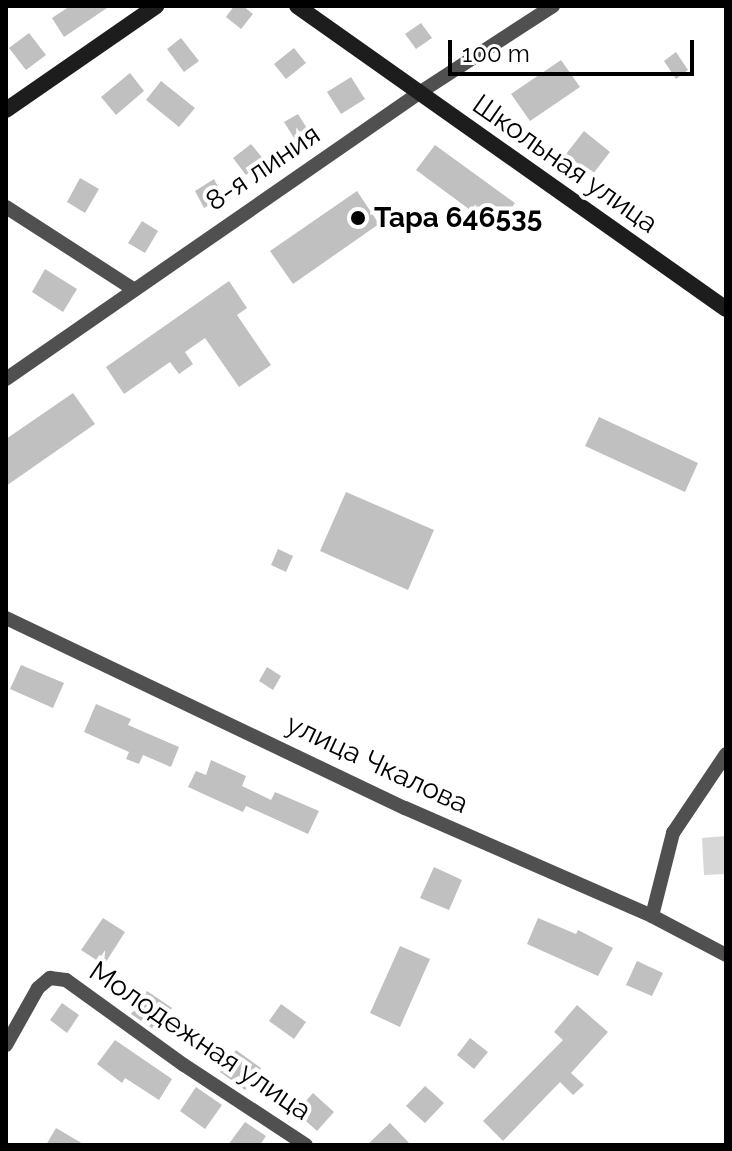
<!DOCTYPE html>
<meta charset="utf-8">
<style>
body{margin:0}
#map{position:relative;width:732px;height:1151px;overflow:hidden;background:#fff;font-family:Raleway,sans-serif}
div>[style]{position:absolute}
[style*='--x']{left:calc(var(--x)*1px);top:calc(var(--y)*1px);width:calc(var(--w)*1px);rotate:calc(var(--a)*1deg)}
.green>*{inset:0;background:#d7d7d7}
.building>*{inset:0;background:#c0c0c0}
.street>*{height:14px;margin:-7px;padding:0 7px;transform-origin:7px;border-radius:7px;background:#505050}
.secondary>*{height:16px;margin:-8px;padding:0 8px;transform-origin:8px;border-radius:8px;background:#1d1d1d}
.dots>*{width:22px;height:22px;translate:-50% -50%;box-sizing:border-box;border:4px solid #fff;border-radius:50%}
span{translate:-50% -50%;white-space:nowrap;text-align:center;line-height:1.15;-webkit-text-stroke:8px #fff;paint-order:stroke}
.street-label{font-size:28px;color:#000}
.poi-label{font-size:28px;color:#000;font-weight:700}
.left{translate:0 -50%;text-align:left}
.frame{position:absolute;inset:0;border:8px solid #000;pointer-events:none}
.scale{position:absolute;left:448px;top:40px;width:246px;height:36px;box-sizing:border-box;border:4px solid #000;border-top:0;padding-left:10px;font-size:24px;line-height:28px;white-space:nowrap;color:#000;-webkit-text-stroke:6px #fff;paint-order:stroke}
</style>
<div id="map">
<div class="green">
<div style="clip-path:polygon(726px 836px,726px 874px,704px 875px,702px 838px)"></div>
</div>
<div class="building">
<div style="clip-path:polygon(70px 6px,110px 6px,64px 37px,52px 18px)"></div>
<div style="clip-path:polygon(234px 6px,243px 6px,253px 14px,241px 29px,226px 17px)"></div>
<div style="clip-path:polygon(421px 23px,432px 38px,416px 49px,405px 34px)"></div>
<div style="clip-path:polygon(29px 33px,46px 55px,26px 70px,9px 48px)"></div>
<div style="clip-path:polygon(181px 38px,199px 61px,184px 72px,167px 49px)"></div>
<div style="clip-path:polygon(294px 48px,306px 63px,286px 79px,274px 64px)"></div>
<div style="clip-path:polygon(676px 52px,688px 70px,676px 79px,664px 61px)"></div>
<div style="clip-path:polygon(561px 60px,580px 87px,530px 121px,511px 94px)"></div>
<div style="clip-path:polygon(130px 73px,144px 91px,116px 115px,101px 97px)"></div>
<div style="clip-path:polygon(351px 77px,365px 99px,341px 114px,327px 92px)"></div>
<div style="clip-path:polygon(161px 81px,195px 108px,179px 127px,146px 100px)"></div>
<div style="clip-path:polygon(298px 114px,310px 133px,296px 141px,284px 122px)"></div>
<div style="clip-path:polygon(584px 131px,610px 152px,592px 175px,566px 154px)"></div>
<div style="clip-path:polygon(251px 144px,265px 161px,246px 175px,233px 158px)"></div>
<div style="clip-path:polygon(435px 145px,515px 203px,496px 229px,416px 170px)"></div>
<div style="clip-path:polygon(80px 178px,99px 189px,85px 213px,67px 202px)"></div>
<div style="clip-path:polygon(214px 179px,223px 197px,204px 208px,195px 191px)"></div>
<div style="clip-path:polygon(357px 191px,379px 224px,293px 284px,270px 251px)"></div>
<div style="clip-path:polygon(142px 221px,158px 231px,145px 253px,128px 243px)"></div>
<div style="clip-path:polygon(45px 269px,77px 289px,63px 312px,32px 292px)"></div>
<div style="clip-path:polygon(229px 281px,247px 308px,237px 315px,271px 365px,239px 387px,205px 338px,185px 352px,193px 364px,179px 374px,170px 362px,124px 394px,106px 367px)"></div>
<div style="clip-path:polygon(73px 393px,95px 424px,6px 486px,6px 439px)"></div>
<div style="clip-path:polygon(599px 417px,698px 463px,685px 492px,585px 446px)"></div>
<div style="clip-path:polygon(346px 492px,434px 530px,408px 590px,320px 551px)"></div>
<div style="clip-path:polygon(278px 549px,293px 556px,286px 572px,271px 565px)"></div>
<div style="clip-path:polygon(21px 665px,64px 683px,53px 708px,10px 689px)"></div>
<div style="clip-path:polygon(267px 667px,281px 676px,273px 690px,259px 681px)"></div>
<div style="clip-path:polygon(96px 704px,131px 719px,128px 725px,179px 747px,171px 767px,143px 755px,139px 764px,126px 759px,129px 752px,84px 732px)"></div>
<div style="clip-path:polygon(211px 760px,246px 776px,242px 786px,271px 800px,275px 792px,319px 811px,308px 834px,246px 806px,243px 812px,188px 787px,196px 771px,206px 775px)"></div>
<div style="clip-path:polygon(434px 867px,462px 880px,449px 910px,420px 898px)"></div>
<div style="clip-path:polygon(103px 918px,125px 932px,104px 965px,81px 950px)"></div>
<div style="clip-path:polygon(538px 918px,576px 934px,578px 930px,613px 948px,598px 976px,527px 944px)"></div>
<div style="clip-path:polygon(400px 946px,430px 959px,400px 1027px,370px 1013px)"></div>
<div style="clip-path:polygon(637px 961px,663px 973px,652px 996px,626px 985px)"></div>
<div style="clip-path:polygon(147px 991px,172px 1008px,156px 1031px,131px 1014px)"></div>
<div style="clip-path:polygon(62px 1003px,79px 1015px,67px 1033px,50px 1020px)"></div>
<div style="clip-path:polygon(281px 1004px,306px 1022px,294px 1039px,269px 1021px)"></div>
<div style="clip-path:polygon(577px 1005px,608px 1032px,571px 1073px,584px 1085px,573px 1095px,560px 1082px,503px 1141px,483px 1121px,563px 1040px,554px 1032px)"></div>
<div style="clip-path:polygon(470px 1038px,488px 1052px,474px 1069px,457px 1055px)"></div>
<div style="clip-path:polygon(115px 1040px,172px 1079px,159px 1100px,125px 1078px,122px 1083px,97px 1064px)"></div>
<div style="clip-path:polygon(236px 1050px,261px 1068px,245px 1090px,220px 1072px)"></div>
<div style="clip-path:polygon(425px 1086px,444px 1103px,425px 1123px,406px 1106px)"></div>
<div style="clip-path:polygon(196px 1087px,222px 1105px,205px 1129px,180px 1111px)"></div>
<div style="clip-path:polygon(313px 1093px,334px 1112px,317px 1131px,296px 1112px)"></div>
<div style="clip-path:polygon(245px 1122px,266px 1136px,260px 1145px,228px 1145px)"></div>
<div style="clip-path:polygon(390px 1123px,411px 1145px,367px 1145px)"></div>
<div style="clip-path:polygon(56px 1128px,85px 1145px,46px 1145px)"></div>
</div>
<div class="street">
<div style="--x:6;--y:207;--w:151;--a:32.8"></div>
<div style="--x:6;--y:379;--w:502;--a:-34.7"></div>
<div style="--x:419;--y:93;--w:160;--a:-33"></div>
<div style="--x:6;--y:618;--w:442;--a:25.5"></div>
<div style="--x:405;--y:808;--w:270;--a:23.6"></div>
<div style="--x:652;--y:916;--w:84;--a:27.8"></div>
<div style="--x:652;--y:916;--w:86;--a:-75.8"></div>
<div style="--x:673;--y:833;--w:95;--a:-56.1"></div>
<div style="--x:6;--y:1045;--w:65;--a:-60.7"></div>
<div style="--x:38;--y:988;--w:16;--a:-40"></div>
<div style="--x:50;--y:978;--w:16;--a:7"></div>
<div style="--x:66;--y:980;--w:145;--a:35.8"></div>
<div style="--x:184;--y:1065;--w:146;--a:33.3"></div>
</div>
<div class="secondary">
<div style="--x:297;--y:6;--w:525;--a:35.23"></div>
<div style="--x:6;--y:110;--w:183;--a:-34.7"></div>
</div>
<div class="dots">
<div style="left:358px;top:218px;background:#000"></div>
</div>
<div class="street-label">
<span style="left:565px;top:164px;rotate:35deg">Школьная улица</span>
<span style="left:263px;top:168px;rotate:-34deg">8-я линия</span>
<span style="left:377px;top:764px;rotate:25deg">улица Чкалова</span>
<span style="left:200px;top:1041px;rotate:34deg">Молодежная улица</span>
</div>
<div class="poi-label">
<span class="left" style="left:374px;top:218px">Тара 646535</span>
</div>
<div class="frame"></div>
<div class="scale">100 m</div>
</div>
